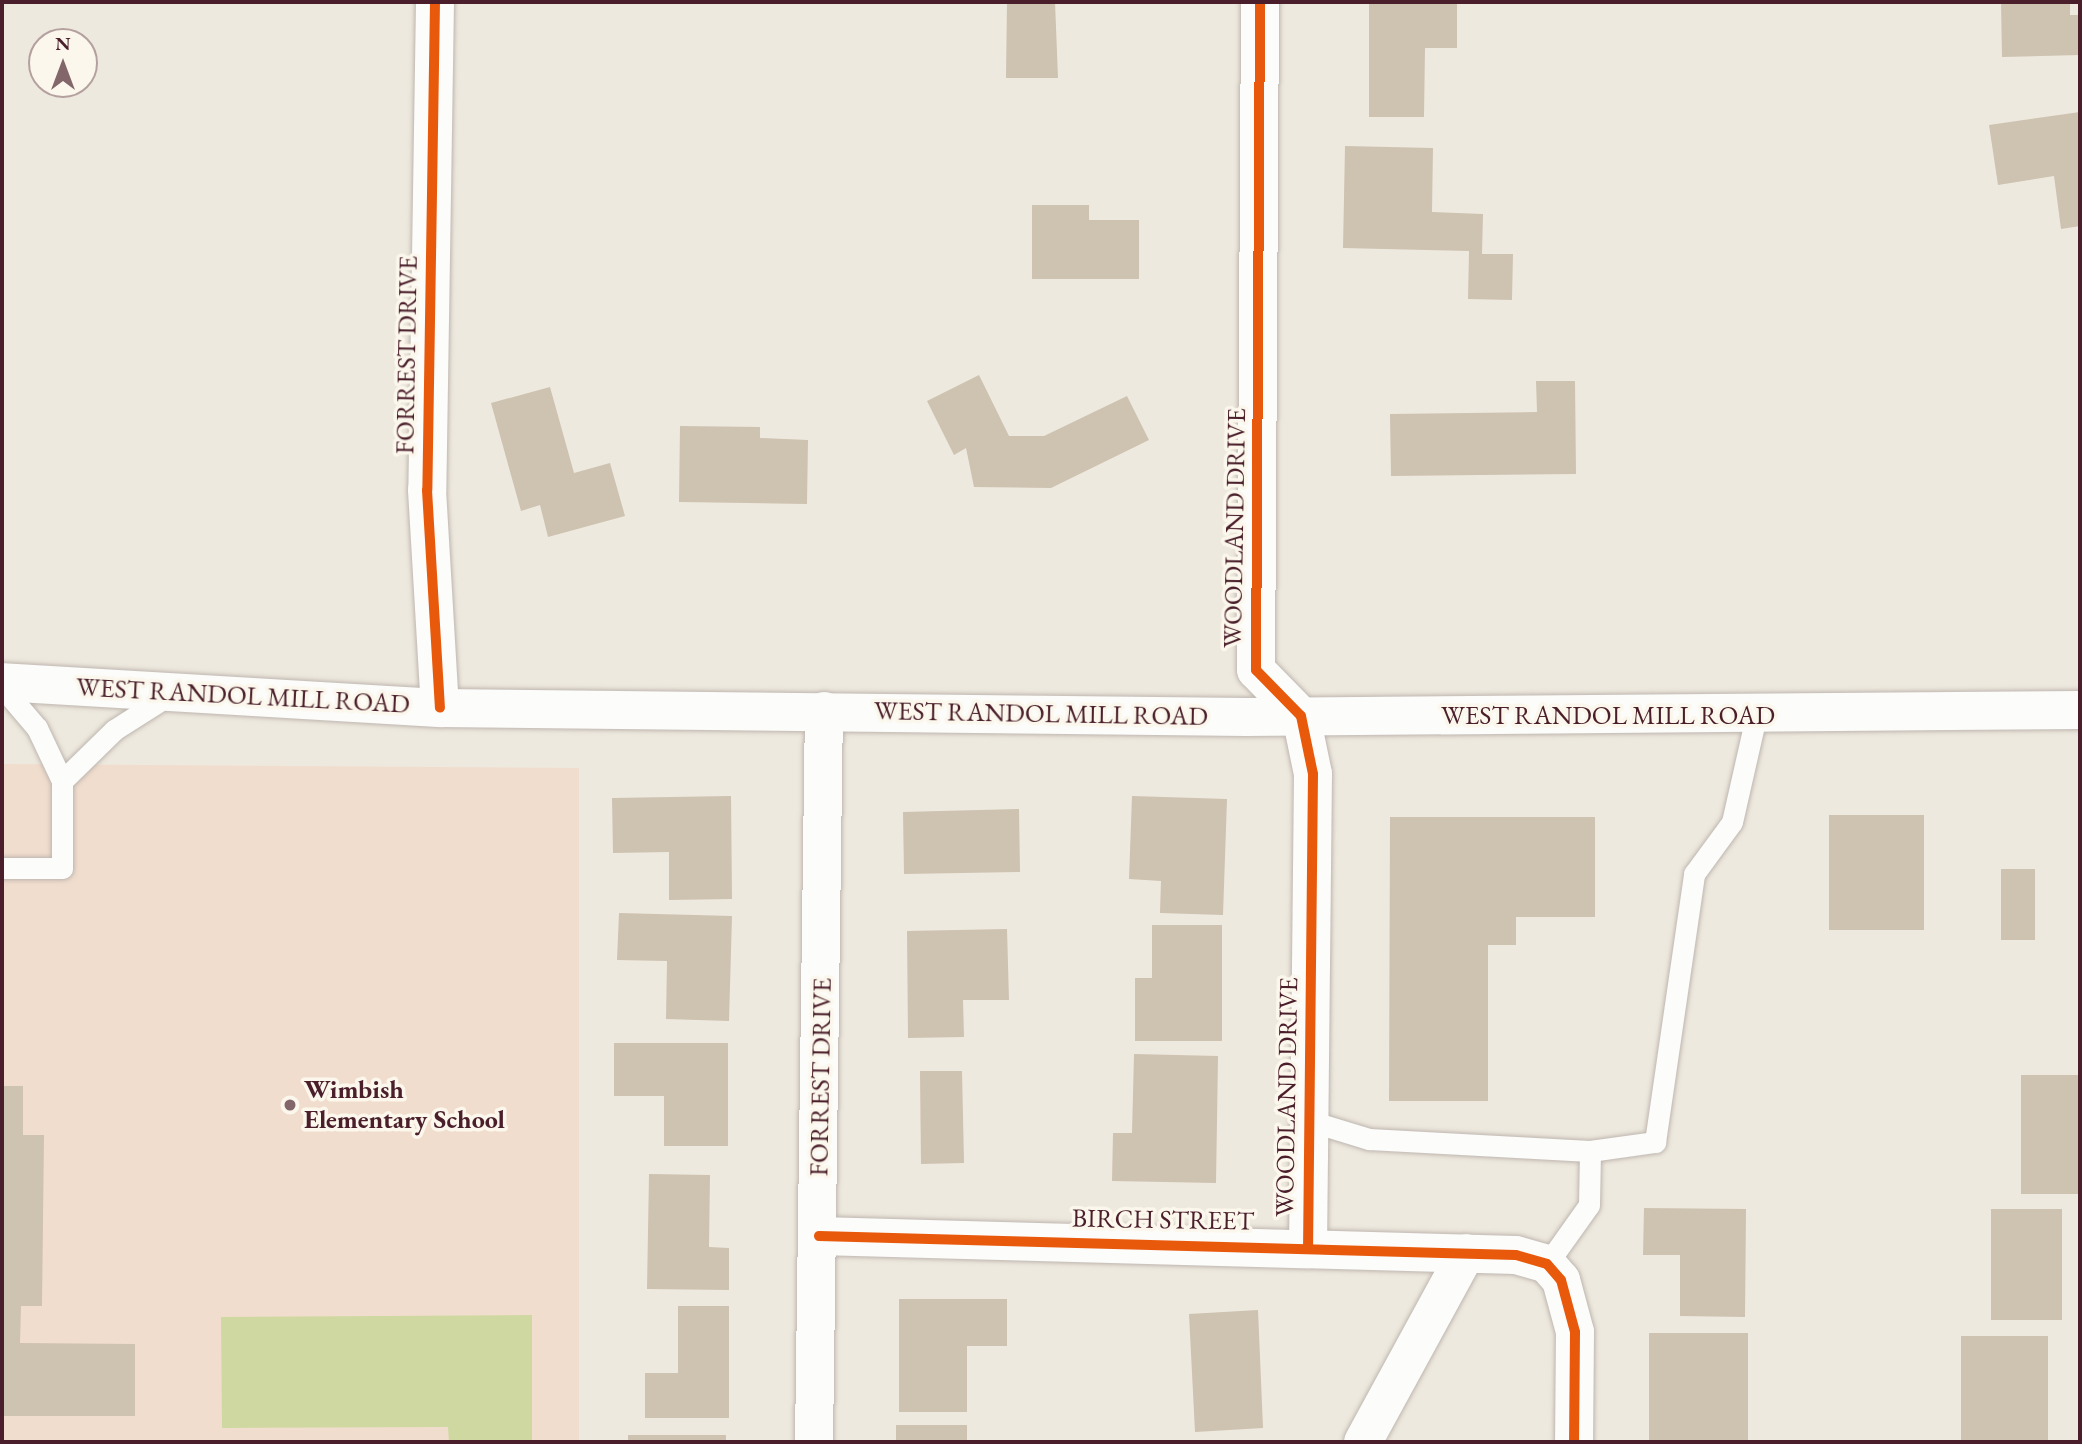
<!DOCTYPE html>
<style>
body{margin:0}
#map{position:relative;width:2082px;height:1444px;overflow:hidden;background:#eee9de;font-family:"EB Garamond",serif}
div>[style]{position:absolute}
[style*='--x']{left:calc(var(--x)*1px);top:calc(var(--y)*1px);width:calc(var(--w)*1px);rotate:calc(var(--a)*1deg)}
.built>*{inset:0;background:#f1ddcd}
.green>*{inset:0;background:#ced8a0}
.building>*{inset:0;background:#cec2b1}
.roads{filter:drop-shadow(0 0 2px #beb6b0) drop-shadow(0 0 2px #beb6b0)}
.lane>*{height:21px;margin:-10.5px;padding:0 10.5px;transform-origin:10.5px;border-radius:10.5px;background:#fcfcfa}
.street>*{height:38px;margin:-19px;padding:0 19px;transform-origin:19px;border-radius:19px;background:#fcfcfa}
.secondary>*{height:38px;margin:-19px;padding:0 19px;transform-origin:19px;border-radius:19px;background:#fcfcfa}
.cycleway>*{height:10px;margin:-5px;padding:0 5px;transform-origin:5px;border-radius:5px;background:#e8590c}
.dots>*{width:19px;height:19px;translate:-50% -50%;box-sizing:border-box;border:4px solid #fbf7ec;border-radius:50%}
span{translate:-50% -50%;white-space:nowrap;text-align:center;line-height:1.15;-webkit-text-stroke:7px #fbf7ec;paint-order:stroke}
.street-label{font-size:26px;color:#4a1f2b}
.poi-label{font-size:26px;color:#4a1f2b;font-weight:700}
.left{translate:0 -50%;text-align:left}
.frame{position:absolute;inset:0;border:4px solid #4a1f2b;pointer-events:none}
.north{position:absolute;left:28px;top:28px;width:70px;height:70px;box-sizing:border-box;background:#fbf7ec;border:2px solid #b4a19f;border-radius:50%;rotate:0deg;font-size:19px;font-weight:700;line-height:28px;text-align:center;color:#4a1f2b}
.north::after{content:'';display:block;margin:auto;width:24px;height:32px;background:#83666a;clip-path:polygon(50% 0,100% 100%,50% 72%,0 100%)}
</style>
<div id="map">
<div class="built">
<div style="clip-path:polygon(2px 764px,579px 768px,579px 1442px,2px 1442px)"></div>
</div>
<div class="green">
<div style="clip-path:polygon(532px 1315px,532px 1442px,449px 1442px,448px 1427px,222px 1428px,221px 1317px)"></div>
</div>
<div class="building">
<div style="clip-path:polygon(1007px 2px,1055px 2px,1058px 78px,1006px 78px)"></div>
<div style="clip-path:polygon(1369px 2px,1457px 2px,1457px 48px,1425px 48px,1424px 117px,1369px 117px)"></div>
<div style="clip-path:polygon(2001px 2px,2070px 2px,2070px 15px,2079px 15px,2079px 55px,2002px 57px)"></div>
<div style="clip-path:polygon(2080px 112px,2080px 226px,2061px 229px,2054px 176px,1998px 185px,1989px 125px)"></div>
<div style="clip-path:polygon(1345px 146px,1433px 148px,1432px 212px,1483px 214px,1482px 254px,1513px 254px,1512px 300px,1468px 299px,1469px 251px,1343px 248px)"></div>
<div style="clip-path:polygon(1032px 205px,1089px 205px,1089px 220px,1139px 220px,1139px 279px,1032px 279px)"></div>
<div style="clip-path:polygon(979px 375px,1009px 436px,1044px 436px,1127px 396px,1149px 440px,1051px 488px,974px 487px,966px 448px,954px 455px,927px 401px)"></div>
<div style="clip-path:polygon(1536px 381px,1575px 381px,1576px 474px,1391px 476px,1390px 414px,1537px 412px)"></div>
<div style="clip-path:polygon(550px 387px,574px 473px,610px 463px,625px 516px,548px 537px,540px 505px,521px 511px,491px 403px)"></div>
<div style="clip-path:polygon(680px 426px,760px 427px,760px 438px,808px 440px,807px 504px,679px 502px)"></div>
<div style="clip-path:polygon(731px 796px,732px 899px,669px 900px,669px 852px,613px 853px,612px 798px)"></div>
<div style="clip-path:polygon(1132px 796px,1227px 799px,1223px 915px,1160px 913px,1161px 881px,1129px 879px)"></div>
<div style="clip-path:polygon(1019px 809px,1020px 872px,904px 874px,903px 812px)"></div>
<div style="clip-path:polygon(1829px 815px,1924px 815px,1924px 930px,1829px 930px)"></div>
<div style="clip-path:polygon(1390px 817px,1595px 817px,1595px 917px,1516px 917px,1516px 945px,1488px 945px,1488px 1101px,1389px 1101px)"></div>
<div style="clip-path:polygon(2001px 869px,2035px 869px,2035px 940px,2001px 940px)"></div>
<div style="clip-path:polygon(619px 913px,732px 916px,729px 1021px,666px 1019px,667px 961px,617px 960px)"></div>
<div style="clip-path:polygon(1152px 925px,1222px 925px,1222px 1041px,1135px 1041px,1135px 978px,1152px 978px)"></div>
<div style="clip-path:polygon(1007px 929px,1009px 1000px,963px 1000px,964px 1037px,908px 1038px,907px 931px)"></div>
<div style="clip-path:polygon(614px 1043px,728px 1043px,728px 1146px,664px 1146px,664px 1096px,614px 1096px)"></div>
<div style="clip-path:polygon(1134px 1054px,1218px 1056px,1216px 1183px,1112px 1181px,1113px 1133px,1132px 1133px)"></div>
<div style="clip-path:polygon(920px 1071px,962px 1071px,964px 1163px,921px 1164px)"></div>
<div style="clip-path:polygon(2021px 1075px,2080px 1075px,2080px 1194px,2021px 1194px)"></div>
<div style="clip-path:polygon(2px 1086px,23px 1086px,23px 1135px,44px 1135px,42px 1306px,21px 1306px,20px 1343px,135px 1344px,135px 1416px,2px 1416px)"></div>
<div style="clip-path:polygon(649px 1174px,710px 1175px,709px 1247px,729px 1248px,729px 1290px,647px 1289px)"></div>
<div style="clip-path:polygon(1644px 1208px,1746px 1209px,1745px 1317px,1680px 1316px,1680px 1255px,1643px 1255px)"></div>
<div style="clip-path:polygon(1991px 1209px,2062px 1209px,2062px 1320px,1991px 1320px)"></div>
<div style="clip-path:polygon(899px 1299px,1007px 1299px,1007px 1346px,967px 1346px,967px 1412px,899px 1412px)"></div>
<div style="clip-path:polygon(678px 1306px,729px 1306px,729px 1418px,645px 1418px,645px 1373px,678px 1373px)"></div>
<div style="clip-path:polygon(1258px 1310px,1263px 1428px,1195px 1432px,1189px 1314px)"></div>
<div style="clip-path:polygon(1649px 1333px,1748px 1333px,1748px 1442px,1649px 1442px)"></div>
<div style="clip-path:polygon(1961px 1336px,2048px 1336px,2048px 1442px,1961px 1442px)"></div>
<div style="clip-path:polygon(896px 1425px,967px 1425px,967px 1442px,896px 1442px)"></div>
<div style="clip-path:polygon(628px 1435px,726px 1435px,726px 1442px,628px 1442px)"></div>
</div>
<div class="roads">
<div class="lane">
<div style="--x:2;--y:687;--w:54;--a:49.5"></div>
<div style="--x:37;--y:728;--w:59;--a:64.7"></div>
<div style="--x:62;--y:781;--w:87;--a:90"></div>
<div style="--x:62;--y:868;--w:60;--a:180"></div>
<div style="--x:62;--y:781;--w:73;--a:-44.4"></div>
<div style="--x:114;--y:730;--w:65;--a:-32.5"></div>
<div style="--x:1310;--y:1121;--w:62;--a:17"></div>
<div style="--x:1369;--y:1139;--w:221;--a:3.1"></div>
<div style="--x:1547;--y:1264;--w:72;--a:-54.6"></div>
<div style="--x:1589;--y:1205;--w:54;--a:-88.9"></div>
<div style="--x:1590;--y:1151;--w:66;--a:-7.9"></div>
<div style="--x:1655;--y:1142;--w:271;--a:-81.7"></div>
<div style="--x:1694;--y:874;--w:64;--a:-53.8"></div>
<div style="--x:1732;--y:822;--w:109;--a:-77.2"></div>
</div>
<div class="street">
<div style="--x:435;--y:2;--w:488;--a:90.9"></div>
<div style="--x:427;--y:490;--w:218;--a:86.6"></div>
<div style="--x:1260;--y:2;--w:668;--a:90.34"></div>
<div style="--x:1256;--y:670;--w:64;--a:45.6"></div>
<div style="--x:1301;--y:716;--w:59;--a:78.3"></div>
<div style="--x:1313;--y:774;--w:472;--a:90.6"></div>
<div style="--x:819;--y:1236;--w:697;--a:1.56"></div>
<div style="--x:1516;--y:1255;--w:32;--a:16"></div>
<div style="--x:1547;--y:1264;--w:21;--a:49"></div>
<div style="--x:1561;--y:1280;--w:54;--a:74.9"></div>
<div style="--x:1575;--y:1332;--w:110;--a:90.5"></div>
<div style="--x:814;--y:1442;--w:731;--a:-89.22"></div>
<div style="--x:1363;--y:1442;--w:215;--a:-61.4"></div>
</div>
<div class="secondary">
<div style="--x:2;--y:682;--w:439;--a:3.4"></div>
<div style="--x:440;--y:708;--w:806;--a:0.64"></div>
<div style="--x:1246;--y:717;--w:834;--a:-0.48"></div>
</div>
</div>
<div class="cycleway">
<div style="--x:435;--y:2;--w:488;--a:90.9"></div>
<div style="--x:427;--y:490;--w:218;--a:86.6"></div>
<div style="--x:1260;--y:2;--w:668;--a:90.34"></div>
<div style="--x:1256;--y:670;--w:64;--a:45.6"></div>
<div style="--x:1301;--y:716;--w:59;--a:78.3"></div>
<div style="--x:1313;--y:774;--w:472;--a:90.6"></div>
<div style="--x:819;--y:1236;--w:697;--a:1.56"></div>
<div style="--x:1516;--y:1255;--w:32;--a:16"></div>
<div style="--x:1547;--y:1264;--w:21;--a:49"></div>
<div style="--x:1561;--y:1280;--w:54;--a:74.9"></div>
<div style="--x:1575;--y:1332;--w:110;--a:90.5"></div>
</div>
<div class="dots">
<div style="left:290px;top:1105px;background:#83666a"></div>
</div>
<div class="street-label">
<span style="left:407px;top:355px;rotate:-89deg">FORREST DRIVE</span>
<span style="left:1235px;top:528px;rotate:-89deg">WOODLAND DRIVE</span>
<span style="left:243px;top:696px;rotate:3deg">WEST RANDOL MILL ROAD</span>
<span style="left:1041px;top:714px;rotate:1deg">WEST RANDOL MILL ROAD</span>
<span style="left:1608px;top:716px">WEST RANDOL MILL ROAD</span>
<span style="left:821px;top:1077px;rotate:-89deg">FORREST DRIVE</span>
<span style="left:1287px;top:1097px;rotate:-89deg">WOODLAND DRIVE</span>
<span style="left:1163px;top:1220px;rotate:1deg">BIRCH STREET</span>
</div>
<div class="poi-label">
<span class="left" style="left:304px;top:1105px">Wimbish<br>Elementary School</span>
</div>
<div class="frame"></div>
<div class="north">N</div>
</div>
